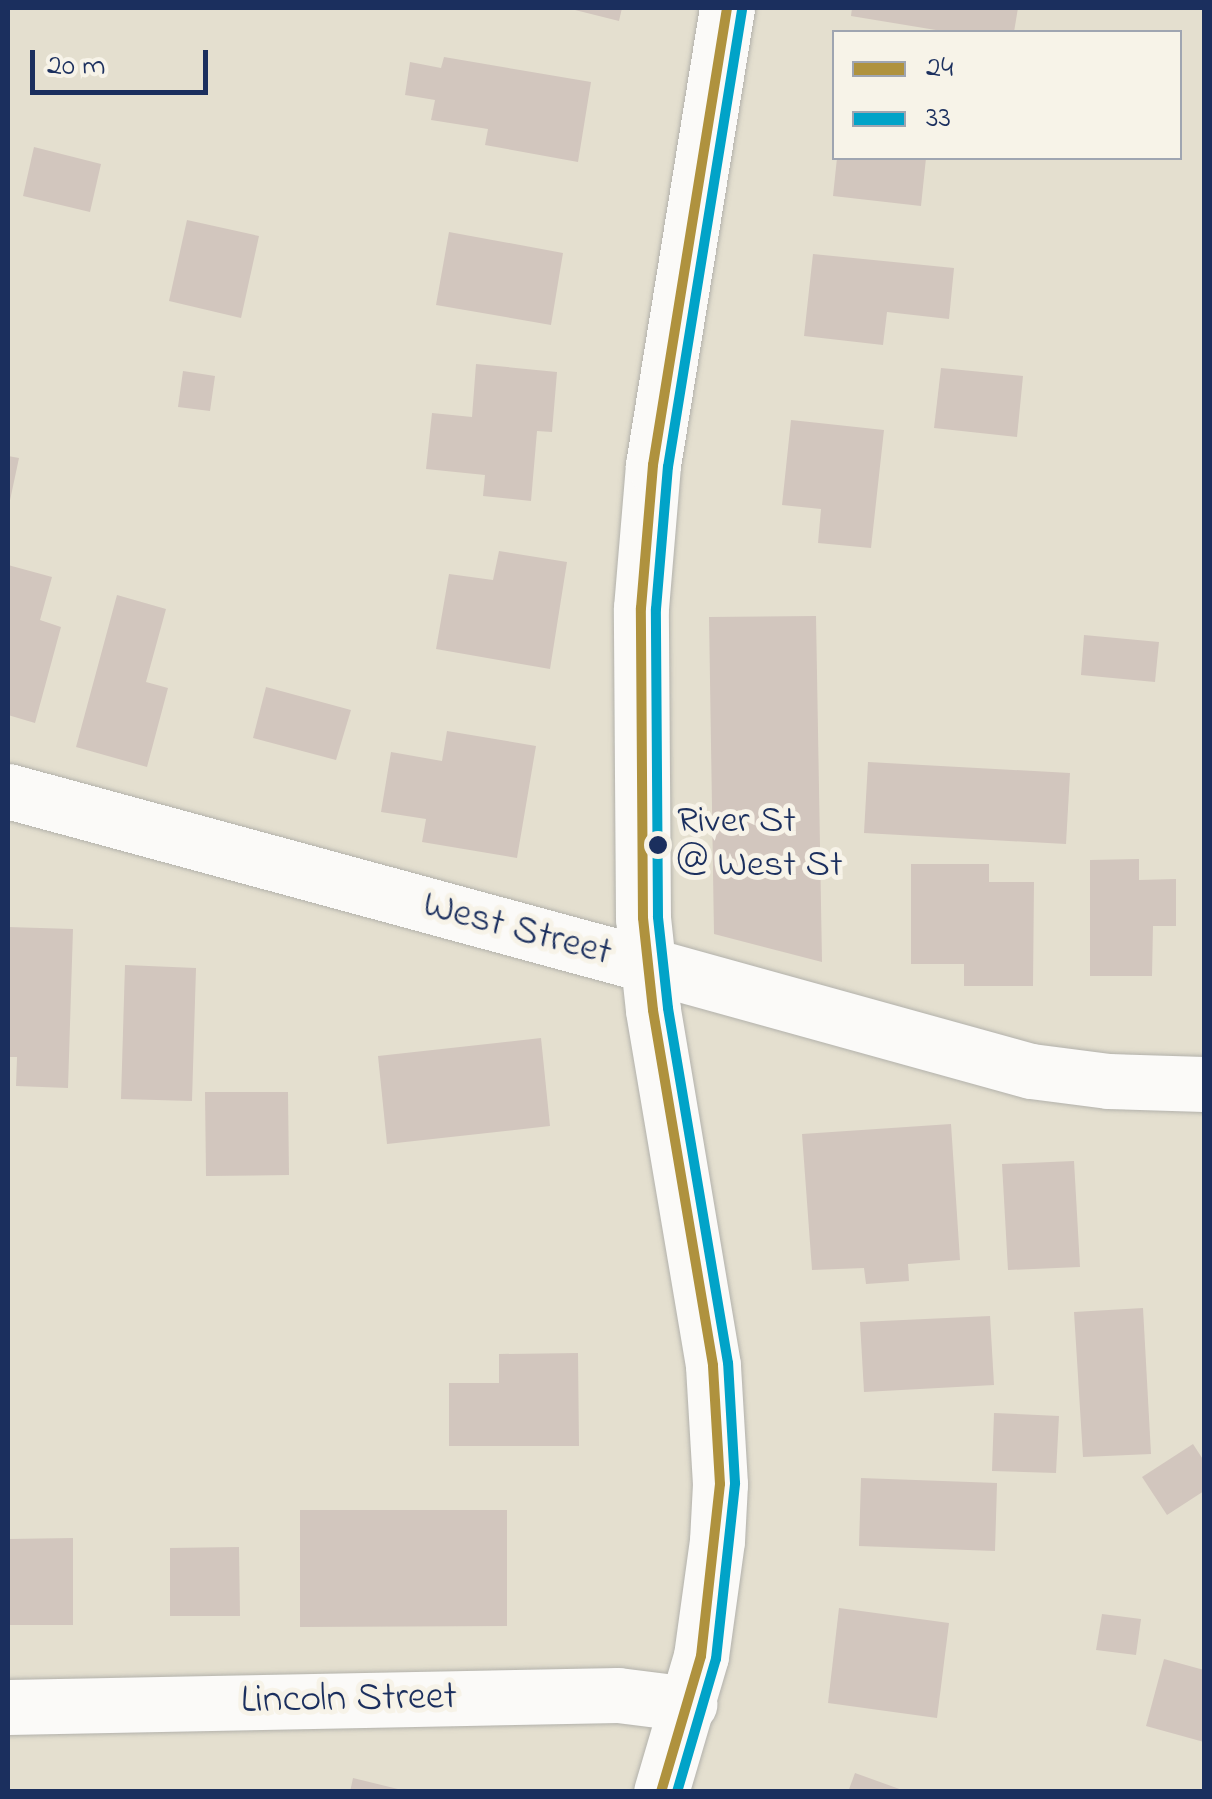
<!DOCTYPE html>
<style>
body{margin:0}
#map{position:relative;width:1212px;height:1799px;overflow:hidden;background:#e4dfcf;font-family:"Indie Flower",sans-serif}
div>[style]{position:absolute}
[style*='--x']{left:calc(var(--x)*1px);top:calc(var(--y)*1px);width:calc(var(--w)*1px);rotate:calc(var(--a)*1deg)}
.building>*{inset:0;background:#d2c6be}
.roads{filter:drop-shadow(0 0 2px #b2b1ab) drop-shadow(0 0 2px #b2b1ab)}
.minor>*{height:55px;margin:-27.5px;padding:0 27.5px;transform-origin:27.5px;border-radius:27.5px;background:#fbfaf8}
.major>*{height:55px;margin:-27.5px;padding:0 27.5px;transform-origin:27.5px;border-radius:27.5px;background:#fbfaf8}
.bus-1>*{height:10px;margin:-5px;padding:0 5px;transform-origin:5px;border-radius:5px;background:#af923e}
.bus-2>*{height:10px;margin:-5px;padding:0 5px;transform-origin:5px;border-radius:5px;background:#01a3c8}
.dots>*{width:28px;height:28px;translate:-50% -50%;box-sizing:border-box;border:5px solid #f7f3e8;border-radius:50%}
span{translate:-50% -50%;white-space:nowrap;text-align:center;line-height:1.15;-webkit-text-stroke:10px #f7f3e8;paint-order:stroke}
.bus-label{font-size:38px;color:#1b2f5e}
.left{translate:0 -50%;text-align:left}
.street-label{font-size:40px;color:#1b2f5e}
.frame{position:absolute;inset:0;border:10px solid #1b2f5e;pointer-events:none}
.legend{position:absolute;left:832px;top:30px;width:350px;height:130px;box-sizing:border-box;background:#f7f3e8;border:2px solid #9fa5b1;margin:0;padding:12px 18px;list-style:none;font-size:30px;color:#1b2f5e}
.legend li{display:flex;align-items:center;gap:20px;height:50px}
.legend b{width:50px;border:2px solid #9fa5b1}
.scale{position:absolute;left:30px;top:50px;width:178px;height:45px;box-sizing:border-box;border:5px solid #1b2f5e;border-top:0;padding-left:12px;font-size:30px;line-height:35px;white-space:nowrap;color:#1b2f5e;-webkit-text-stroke:8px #f7f3e8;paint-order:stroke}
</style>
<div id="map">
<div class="building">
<div style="clip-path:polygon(567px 8px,622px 8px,619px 21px)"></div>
<div style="clip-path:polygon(852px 8px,1018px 8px,1014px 32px,948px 32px,851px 16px)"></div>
<div style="clip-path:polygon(444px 57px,591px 82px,578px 162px,485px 145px,488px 129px,431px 120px,435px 100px,405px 95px,410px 62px,441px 68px)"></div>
<div style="clip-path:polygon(34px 147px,101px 164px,90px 212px,23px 196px)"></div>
<div style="clip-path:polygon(837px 158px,926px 158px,921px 206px,833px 196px)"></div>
<div style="clip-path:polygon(187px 220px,259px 236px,241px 318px,169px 301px)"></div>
<div style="clip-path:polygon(449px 232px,563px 253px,551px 325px,436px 305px)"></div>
<div style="clip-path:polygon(813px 254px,954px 268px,949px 319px,887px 312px,883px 345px,804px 336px)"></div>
<div style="clip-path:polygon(476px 364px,557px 372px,552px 432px,537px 431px,531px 501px,483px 496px,485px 475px,426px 469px,432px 413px,472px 417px)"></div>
<div style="clip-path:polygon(941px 368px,1023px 376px,1017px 437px,934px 428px)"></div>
<div style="clip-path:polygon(183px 371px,215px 376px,210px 411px,178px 407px)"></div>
<div style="clip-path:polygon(791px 420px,884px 430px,871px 548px,818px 543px,821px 509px,782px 505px)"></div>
<div style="clip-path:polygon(8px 456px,19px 458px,9px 505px,8px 504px)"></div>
<div style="clip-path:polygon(499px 551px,567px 562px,550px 669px,436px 649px,449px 574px,493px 580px)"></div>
<div style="clip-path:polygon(8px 565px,52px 577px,40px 620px,61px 627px,35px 723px,8px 715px)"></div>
<div style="clip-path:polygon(117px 595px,166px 609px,146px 682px,168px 688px,147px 767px,76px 747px)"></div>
<div style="clip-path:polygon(816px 616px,822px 962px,714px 934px,709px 617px)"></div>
<div style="clip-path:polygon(1084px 635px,1159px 642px,1155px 682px,1081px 675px)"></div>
<div style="clip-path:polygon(266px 687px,351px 710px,336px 760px,253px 738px)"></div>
<div style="clip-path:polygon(447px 731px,536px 746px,517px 858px,422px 842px,426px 819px,381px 812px,391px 752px,442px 761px)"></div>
<div style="clip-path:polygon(868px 762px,1070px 773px,1066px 844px,864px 833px)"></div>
<div style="clip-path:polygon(1139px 859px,1139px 880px,1176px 879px,1176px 926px,1153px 926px,1152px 976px,1090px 976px,1090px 860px)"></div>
<div style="clip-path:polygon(911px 864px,989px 864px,989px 882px,1034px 882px,1033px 986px,964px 986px,964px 964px,911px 964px)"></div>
<div style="clip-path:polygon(8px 927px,73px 929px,68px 1088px,16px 1086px,17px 1057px,8px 1057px)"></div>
<div style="clip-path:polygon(125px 965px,196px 968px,192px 1101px,121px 1099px)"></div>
<div style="clip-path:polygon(541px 1038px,550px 1126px,387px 1144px,378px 1056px)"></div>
<div style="clip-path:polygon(205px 1092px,288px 1092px,289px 1175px,206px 1176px)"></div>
<div style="clip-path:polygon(951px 1124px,960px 1260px,908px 1264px,909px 1281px,866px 1284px,864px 1268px,812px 1270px,802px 1134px)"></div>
<div style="clip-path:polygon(1074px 1161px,1080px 1267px,1008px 1270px,1002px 1164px)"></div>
<div style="clip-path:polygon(1143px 1308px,1151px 1454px,1083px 1457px,1074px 1312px)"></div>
<div style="clip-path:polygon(990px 1316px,994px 1385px,864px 1392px,860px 1322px)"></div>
<div style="clip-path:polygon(578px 1353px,579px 1446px,449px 1446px,449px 1383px,499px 1383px,499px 1354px)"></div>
<div style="clip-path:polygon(994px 1413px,1059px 1416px,1056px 1473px,992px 1471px)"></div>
<div style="clip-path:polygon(1193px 1444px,1204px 1461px,1204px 1491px,1167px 1515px,1142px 1477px)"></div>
<div style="clip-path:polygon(861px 1478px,997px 1483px,995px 1551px,859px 1546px)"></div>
<div style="clip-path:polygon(300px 1510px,507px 1510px,507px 1626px,300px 1627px)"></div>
<div style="clip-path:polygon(73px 1538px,73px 1625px,8px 1625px,8px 1539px)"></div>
<div style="clip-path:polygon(239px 1547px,240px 1616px,170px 1616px,170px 1548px)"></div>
<div style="clip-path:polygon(839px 1608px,949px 1623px,937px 1718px,828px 1703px)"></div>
<div style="clip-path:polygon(1102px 1614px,1141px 1619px,1136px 1655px,1096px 1650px)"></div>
<div style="clip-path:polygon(1164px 1659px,1204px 1670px,1204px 1742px,1146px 1726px)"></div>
<div style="clip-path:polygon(855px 1773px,905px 1791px,905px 1792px,848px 1792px)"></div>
<div style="clip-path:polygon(353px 1778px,402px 1790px,402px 1792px,350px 1792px)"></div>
</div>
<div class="roads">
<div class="minor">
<div style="--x:648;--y:965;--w:397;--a:15.5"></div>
<div style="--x:1031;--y:1071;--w:78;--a:7.4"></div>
<div style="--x:1108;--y:1081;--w:96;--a:1.8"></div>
<div style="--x:8;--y:1707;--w:610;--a:-1.13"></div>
<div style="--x:618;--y:1695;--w:72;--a:7.2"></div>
</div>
<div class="major">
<div style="--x:8;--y:791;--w:663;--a:15.21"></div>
<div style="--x:661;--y:1792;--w:142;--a:-73.6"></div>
<div style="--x:701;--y:1656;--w:116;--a:-82.1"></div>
<div style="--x:717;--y:1541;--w:57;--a:-87"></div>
<div style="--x:720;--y:1484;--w:119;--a:-93.4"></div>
<div style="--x:713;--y:1365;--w:360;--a:-99.6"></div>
<div style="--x:653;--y:1010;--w:93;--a:-96.2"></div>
<div style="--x:643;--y:918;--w:310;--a:-90.4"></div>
<div style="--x:641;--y:608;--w:144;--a:-85.2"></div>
<div style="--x:653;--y:465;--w:463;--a:-80.8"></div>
</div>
</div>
<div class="bus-1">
<div style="--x:661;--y:1792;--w:142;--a:-73.6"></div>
<div style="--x:701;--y:1656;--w:173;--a:-83.7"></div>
<div style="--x:720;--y:1484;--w:119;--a:-93.4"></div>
<div style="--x:713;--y:1365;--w:360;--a:-99.6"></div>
<div style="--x:653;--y:1010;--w:93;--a:-96.2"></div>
<div style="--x:643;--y:918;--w:310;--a:-90.4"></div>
<div style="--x:641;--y:608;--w:144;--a:-85.2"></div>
<div style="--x:653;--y:465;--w:463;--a:-80.8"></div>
</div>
<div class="bus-2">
<div style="--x:677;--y:1792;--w:139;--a:-73.7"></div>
<div style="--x:716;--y:1659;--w:177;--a:-83.8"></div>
<div style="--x:735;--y:1483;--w:120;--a:-93.3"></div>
<div style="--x:728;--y:1363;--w:360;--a:-99.6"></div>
<div style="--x:668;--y:1008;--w:92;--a:-96.3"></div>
<div style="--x:658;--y:917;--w:308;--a:-90.4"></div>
<div style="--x:656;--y:609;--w:143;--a:-85.2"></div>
<div style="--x:668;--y:467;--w:463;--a:-80.8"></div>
</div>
<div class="dots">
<div style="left:658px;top:845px;background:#1b2f5e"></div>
</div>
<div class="bus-label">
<span class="left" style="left:677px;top:845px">River St<br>@ West St</span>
</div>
<div class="street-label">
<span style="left:517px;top:930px;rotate:15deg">West Street</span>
<span style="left:349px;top:1700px;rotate:-1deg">Lincoln Street</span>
</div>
<div class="frame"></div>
<ul class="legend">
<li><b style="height:12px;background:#af923e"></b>24</li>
<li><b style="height:12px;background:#01a3c8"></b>33</li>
</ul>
<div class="scale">20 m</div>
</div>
